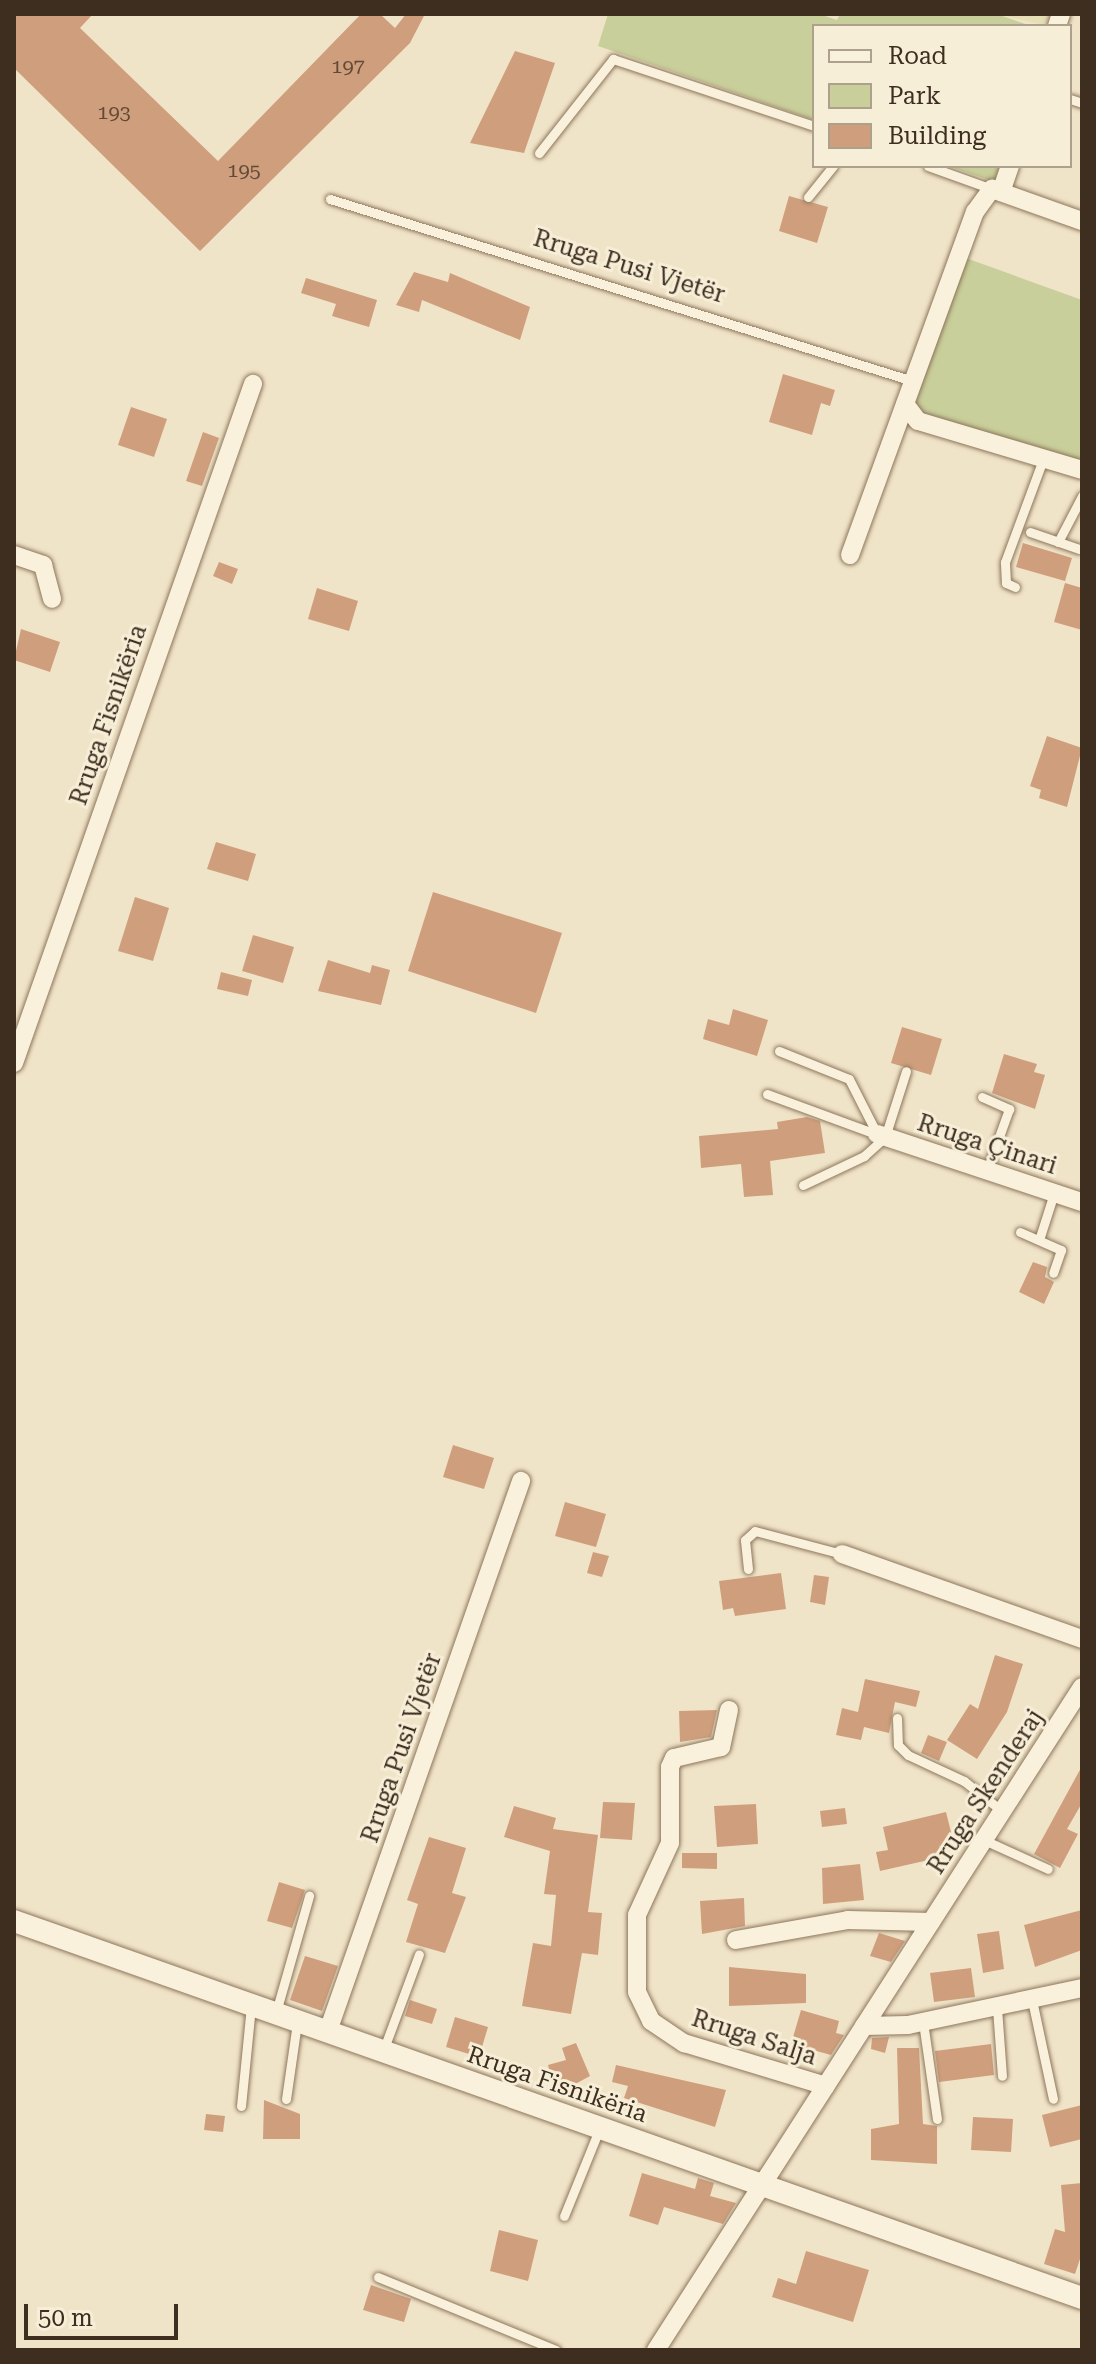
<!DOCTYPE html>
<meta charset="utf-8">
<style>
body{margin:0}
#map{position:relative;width:1096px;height:2364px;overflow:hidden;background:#f0e4c8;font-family:"Roboto Serif",serif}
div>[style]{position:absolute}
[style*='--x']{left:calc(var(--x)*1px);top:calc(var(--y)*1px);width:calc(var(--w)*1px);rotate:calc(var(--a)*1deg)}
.farmland>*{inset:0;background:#e6deb5}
.green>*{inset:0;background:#c9cf9b}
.building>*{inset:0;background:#cf9f7d}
.roads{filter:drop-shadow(0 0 2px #8d765c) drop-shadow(0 0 2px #8d765c)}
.service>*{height:9px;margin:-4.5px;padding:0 4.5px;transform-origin:4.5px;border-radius:4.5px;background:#faf1dc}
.minor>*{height:18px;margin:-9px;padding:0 9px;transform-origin:9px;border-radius:9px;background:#faf1dc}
.tertiary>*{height:22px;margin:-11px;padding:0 11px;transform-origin:11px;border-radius:11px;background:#faf1dc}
span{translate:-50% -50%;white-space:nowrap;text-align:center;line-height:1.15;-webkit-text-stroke:6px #f7eed8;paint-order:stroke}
.number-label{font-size:20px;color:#624a37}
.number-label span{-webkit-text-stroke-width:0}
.street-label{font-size:24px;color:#3d2e20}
.frame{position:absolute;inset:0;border:16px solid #3d2e20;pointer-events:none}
.legend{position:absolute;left:812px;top:24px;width:260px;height:144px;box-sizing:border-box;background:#f7eed8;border:2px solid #ada18e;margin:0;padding:10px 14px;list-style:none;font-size:24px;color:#3d2e20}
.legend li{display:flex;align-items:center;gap:16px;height:40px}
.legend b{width:40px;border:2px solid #ada18e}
.scale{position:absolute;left:24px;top:2304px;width:154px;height:36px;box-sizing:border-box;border:4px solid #3d2e20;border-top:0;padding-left:10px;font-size:24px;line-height:28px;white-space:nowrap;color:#3d2e20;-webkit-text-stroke:6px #f7eed8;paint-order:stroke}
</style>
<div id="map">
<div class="farmland">
<div style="clip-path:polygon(997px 14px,1052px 14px,1048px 26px)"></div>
</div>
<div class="green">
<div style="clip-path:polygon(608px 14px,819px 14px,837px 20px,840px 14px,997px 14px,1031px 26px,814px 26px,814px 120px,598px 46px)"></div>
<div style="clip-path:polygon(948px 166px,1000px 166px,995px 182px)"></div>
<div style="clip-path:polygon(963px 257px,1082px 300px,1082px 464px,926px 417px,913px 401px)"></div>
</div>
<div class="building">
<div style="clip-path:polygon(14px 14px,93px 14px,80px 28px,218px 161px,361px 14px,380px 14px,395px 28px,406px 14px,425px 14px,410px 43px,200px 251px,14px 68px)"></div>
<div style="clip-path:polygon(515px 51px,555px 63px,524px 153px,470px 143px)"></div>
<div style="clip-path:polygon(789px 196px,828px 207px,817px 243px,779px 231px)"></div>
<div style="clip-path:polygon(414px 272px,448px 282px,450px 273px,530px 307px,520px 340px,422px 300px,419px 312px,396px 305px)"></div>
<div style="clip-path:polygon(306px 278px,377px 300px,369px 327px,332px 316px,336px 304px,301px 293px)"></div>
<div style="clip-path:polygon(783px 374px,835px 390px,830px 406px,821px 403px,812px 435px,769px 422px)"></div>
<div style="clip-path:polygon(131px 407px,167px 419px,154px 457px,118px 445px)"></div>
<div style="clip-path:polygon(203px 432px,219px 438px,202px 486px,186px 481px)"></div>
<div style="clip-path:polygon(1023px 543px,1072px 558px,1065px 581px,1016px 567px)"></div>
<div style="clip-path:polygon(219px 562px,238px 569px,232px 584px,213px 576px)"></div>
<div style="clip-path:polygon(1065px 583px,1082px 588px,1082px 630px,1054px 622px)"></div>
<div style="clip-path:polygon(317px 588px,358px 601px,349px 631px,308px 619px)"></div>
<div style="clip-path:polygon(21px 629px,60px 642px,50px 672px,14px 660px)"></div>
<div style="clip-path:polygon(1047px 736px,1082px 748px,1067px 807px,1039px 798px,1041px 790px,1030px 786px)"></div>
<div style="clip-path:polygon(216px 842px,256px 854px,248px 881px,207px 869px)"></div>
<div style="clip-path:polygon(433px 892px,562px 933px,536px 1013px,408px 971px)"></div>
<div style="clip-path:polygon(135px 897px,169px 908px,153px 961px,118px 951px)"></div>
<div style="clip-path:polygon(253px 935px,294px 947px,283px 983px,242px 971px)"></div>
<div style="clip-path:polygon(328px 960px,370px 973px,372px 965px,390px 970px,381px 1005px,318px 991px)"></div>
<div style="clip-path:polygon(221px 972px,252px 980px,248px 996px,217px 989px)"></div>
<div style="clip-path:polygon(733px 1009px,768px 1020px,757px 1056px,703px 1039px,708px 1019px,729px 1025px)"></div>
<div style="clip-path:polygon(902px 1027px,942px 1039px,931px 1075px,891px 1063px)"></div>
<div style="clip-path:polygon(1004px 1054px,1037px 1064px,1034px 1072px,1045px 1075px,1035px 1109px,992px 1093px)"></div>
<div style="clip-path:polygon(807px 1117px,820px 1121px,825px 1153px,770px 1161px,773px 1195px,744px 1197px,741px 1164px,701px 1168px,699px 1136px,778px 1129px,777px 1122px)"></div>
<div style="clip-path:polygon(1033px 1262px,1047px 1267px,1045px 1277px,1054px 1282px,1044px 1304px,1019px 1292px)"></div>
<div style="clip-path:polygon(453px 1445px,494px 1458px,484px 1489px,443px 1477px)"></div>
<div style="clip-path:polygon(565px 1502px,606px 1514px,596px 1547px,555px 1536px)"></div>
<div style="clip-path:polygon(593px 1552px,609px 1556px,602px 1577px,587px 1573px)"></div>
<div style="clip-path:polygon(781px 1573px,786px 1609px,735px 1616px,733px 1608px,723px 1610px,719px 1581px)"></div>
<div style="clip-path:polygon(814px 1575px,829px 1577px,825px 1605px,810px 1602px)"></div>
<div style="clip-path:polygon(995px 1655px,1023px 1664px,1007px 1712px,977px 1759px,947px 1740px,970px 1704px,978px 1709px)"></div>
<div style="clip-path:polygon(865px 1679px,920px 1691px,916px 1707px,895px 1702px,889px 1733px,864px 1727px,861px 1740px,836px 1735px,842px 1708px,858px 1712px)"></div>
<div style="clip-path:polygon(717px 1710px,711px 1737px,680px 1742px,679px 1711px)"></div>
<div style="clip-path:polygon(928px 1735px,947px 1742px,939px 1761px,921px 1753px)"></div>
<div style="clip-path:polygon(1082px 1766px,1082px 1803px,1067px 1829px,1078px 1834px,1060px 1868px,1034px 1854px)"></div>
<div style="clip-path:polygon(603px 1802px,635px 1803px,632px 1840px,600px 1838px)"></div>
<div style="clip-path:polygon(756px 1804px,758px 1844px,717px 1847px,714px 1806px)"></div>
<div style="clip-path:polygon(514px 1806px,556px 1818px,553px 1829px,598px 1835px,588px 1912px,602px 1913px,598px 1955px,582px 1953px,571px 2014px,522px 2006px,533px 1943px,551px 1946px,556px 1895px,544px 1894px,550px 1851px,504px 1837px)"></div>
<div style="clip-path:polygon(845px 1808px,847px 1824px,822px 1827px,820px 1811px)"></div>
<div style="clip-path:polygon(946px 1812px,954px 1844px,940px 1847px,942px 1857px,880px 1871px,876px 1852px,888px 1850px,883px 1827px)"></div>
<div style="clip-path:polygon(429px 1837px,466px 1848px,452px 1893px,466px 1897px,445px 1953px,406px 1942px,418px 1904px,407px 1900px)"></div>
<div style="clip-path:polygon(682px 1853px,717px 1853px,717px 1869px,682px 1868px)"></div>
<div style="clip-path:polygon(860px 1864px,864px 1900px,823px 1904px,822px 1868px)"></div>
<div style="clip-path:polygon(279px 1882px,305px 1890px,292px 1928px,267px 1921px)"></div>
<div style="clip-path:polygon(744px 1898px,745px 1926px,702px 1934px,700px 1901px)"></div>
<div style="clip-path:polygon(1082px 1910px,1082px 1950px,1035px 1967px,1024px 1925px)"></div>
<div style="clip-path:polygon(999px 1931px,1004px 1969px,983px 1973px,977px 1934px)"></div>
<div style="clip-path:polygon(879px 1933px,905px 1941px,891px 1962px,870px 1956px)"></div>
<div style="clip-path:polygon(305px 1956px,338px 1966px,322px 2011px,290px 2000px)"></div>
<div style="clip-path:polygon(729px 1967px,806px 1974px,806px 2003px,729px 2006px)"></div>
<div style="clip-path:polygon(971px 1968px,975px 1997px,934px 2002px,930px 1973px)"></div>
<div style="clip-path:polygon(410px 2000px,437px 2009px,432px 2024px,405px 2016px)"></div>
<div style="clip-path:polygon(801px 2010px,839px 2021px,836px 2033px,844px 2035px,831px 2055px,791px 2044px)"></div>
<div style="clip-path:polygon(455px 2017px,488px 2027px,479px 2057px,446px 2047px)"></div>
<div style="clip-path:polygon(889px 2037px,885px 2053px,871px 2049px,872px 2038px)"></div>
<div style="clip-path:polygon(576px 2043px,590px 2076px,555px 2095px,548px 2065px,566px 2060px,562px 2048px)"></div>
<div style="clip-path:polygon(991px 2044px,994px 2075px,939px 2082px,935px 2051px)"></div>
<div style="clip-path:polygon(897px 2048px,919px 2048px,923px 2124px,937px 2126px,937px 2164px,871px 2160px,871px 2129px,899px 2124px)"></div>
<div style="clip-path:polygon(616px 2065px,726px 2090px,715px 2127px,624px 2098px,628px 2086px,612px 2082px)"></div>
<div style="clip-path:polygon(264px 2100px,300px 2114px,300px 2139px,263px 2139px)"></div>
<div style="clip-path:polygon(1082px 2105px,1082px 2139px,1050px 2147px,1042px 2115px)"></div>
<div style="clip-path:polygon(206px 2114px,225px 2116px,223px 2132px,204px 2130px)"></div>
<div style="clip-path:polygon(973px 2117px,1013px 2119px,1011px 2152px,971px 2150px)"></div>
<div style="clip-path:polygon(642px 2173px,695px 2189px,698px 2178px,714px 2183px,710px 2196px,736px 2203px,723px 2224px,664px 2207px,658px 2225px,629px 2216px)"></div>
<div style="clip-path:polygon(1082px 2183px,1082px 2253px,1075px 2274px,1044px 2264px,1055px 2229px,1065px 2232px,1061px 2185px)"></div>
<div style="clip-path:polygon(499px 2230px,538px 2240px,528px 2281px,490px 2271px)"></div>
<div style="clip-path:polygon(806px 2251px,869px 2270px,853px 2322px,772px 2297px,778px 2278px,796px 2284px)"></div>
<div style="clip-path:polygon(371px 2285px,411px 2299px,404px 2322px,363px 2310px)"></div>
</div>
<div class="roads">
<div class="service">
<div style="--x:1070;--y:99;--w:13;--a:18"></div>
<div style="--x:539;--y:153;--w:120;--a:-51.8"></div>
<div style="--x:613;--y:59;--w:212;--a:18.4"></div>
<div style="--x:928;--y:166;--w:68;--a:19.8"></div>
<div style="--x:808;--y:197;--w:40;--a:-51"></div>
<div style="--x:330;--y:199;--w:611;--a:17.34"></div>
<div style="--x:1030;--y:532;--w:52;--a:19.1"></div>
<div style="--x:1058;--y:542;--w:52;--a:-62.4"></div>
<div style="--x:1015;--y:587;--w:10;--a:-156"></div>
<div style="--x:1006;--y:583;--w:21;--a:-93"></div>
<div style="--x:1005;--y:562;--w:110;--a:-69.7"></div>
<div style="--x:779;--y:1051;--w:75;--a:21.8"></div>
<div style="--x:849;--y:1079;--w:62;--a:63"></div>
<div style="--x:767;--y:1094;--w:113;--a:20.2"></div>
<div style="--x:982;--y:1097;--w:30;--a:24"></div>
<div style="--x:1009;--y:1109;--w:65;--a:109.8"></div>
<div style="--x:803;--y:1185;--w:68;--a:-25.4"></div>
<div style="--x:864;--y:1156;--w:28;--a:-42"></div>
<div style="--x:885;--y:1137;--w:69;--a:-72.3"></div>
<div style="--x:1020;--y:1232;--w:45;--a:23.7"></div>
<div style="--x:1061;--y:1250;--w:24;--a:109"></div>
<div style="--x:1039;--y:1240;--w:49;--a:-72.3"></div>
<div style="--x:748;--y:1569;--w:29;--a:-96"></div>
<div style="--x:745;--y:1540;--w:13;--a:-42"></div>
<div style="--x:755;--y:1531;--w:90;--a:14.8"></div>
<div style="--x:897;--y:1718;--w:27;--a:88"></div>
<div style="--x:898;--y:1745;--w:14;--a:45"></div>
<div style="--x:908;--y:1755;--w:62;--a:24.9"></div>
<div style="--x:964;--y:1781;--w:48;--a:38.3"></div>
<div style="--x:984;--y:1840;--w:70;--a:24.4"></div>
<div style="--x:1032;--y:2000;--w:101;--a:78"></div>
<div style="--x:997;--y:2008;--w:68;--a:85.8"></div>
<div style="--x:276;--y:2012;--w:121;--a:-74.1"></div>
<div style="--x:923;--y:2022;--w:98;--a:81.8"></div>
<div style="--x:383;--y:2051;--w:103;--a:-69.6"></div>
<div style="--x:286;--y:2099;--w:77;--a:-81.8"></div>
<div style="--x:241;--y:2106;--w:100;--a:-84.3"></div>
<div style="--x:564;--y:2216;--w:93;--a:-67.9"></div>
<div style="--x:378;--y:2277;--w:192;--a:22.3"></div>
</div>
<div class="minor">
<div style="--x:1057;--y:26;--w:13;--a:-72"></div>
<div style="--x:1001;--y:192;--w:28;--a:-71"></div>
<div style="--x:905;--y:404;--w:21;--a:53"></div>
<div style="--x:918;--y:421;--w:171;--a:16.6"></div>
<div style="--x:14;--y:555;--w:31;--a:19"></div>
<div style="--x:43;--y:565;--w:35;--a:75"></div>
<div style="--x:850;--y:555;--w:365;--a:-70"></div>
<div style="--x:975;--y:212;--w:29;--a:-54"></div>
<div style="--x:992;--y:189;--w:96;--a:19.6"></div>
<div style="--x:14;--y:1063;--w:720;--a:-70.61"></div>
<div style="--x:877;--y:1134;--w:216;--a:18.4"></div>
<div style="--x:842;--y:1554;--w:255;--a:19.5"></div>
<div style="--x:729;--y:1710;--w:38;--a:102"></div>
<div style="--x:721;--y:1747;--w:48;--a:166.8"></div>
<div style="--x:674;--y:1758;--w:10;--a:114"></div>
<div style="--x:670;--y:1767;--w:76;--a:90"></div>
<div style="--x:670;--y:1843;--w:79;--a:114.6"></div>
<div style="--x:637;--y:1915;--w:77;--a:90"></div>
<div style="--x:637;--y:1992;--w:32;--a:64"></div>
<div style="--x:651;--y:2021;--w:40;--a:34"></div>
<div style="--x:684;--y:2043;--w:148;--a:16.8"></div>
<div style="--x:736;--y:1940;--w:114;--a:-10.1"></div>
<div style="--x:848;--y:1920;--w:83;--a:1.4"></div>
<div style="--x:864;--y:2026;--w:44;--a:-1.3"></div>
<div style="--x:908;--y:2025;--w:178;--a:-12"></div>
<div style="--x:328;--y:2031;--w:583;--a:-70.66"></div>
<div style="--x:656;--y:2350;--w:788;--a:-57.28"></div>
</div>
<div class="tertiary">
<div style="--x:14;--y:1921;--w:1133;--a:19.44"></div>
</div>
</div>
<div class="number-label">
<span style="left:348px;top:66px">197</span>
<span style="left:114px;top:112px">193</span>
<span style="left:244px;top:170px">195</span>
</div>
<div class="street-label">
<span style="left:629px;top:267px;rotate:17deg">Rruga Pusi Vjetër</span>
<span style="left:109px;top:715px;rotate:-71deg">Rruga Fisnikëria</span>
<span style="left:987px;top:1145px;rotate:18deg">Rruga Çinari</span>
<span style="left:402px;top:1748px;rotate:-71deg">Rruga Pusi Vjetër</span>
<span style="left:986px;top:1792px;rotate:-57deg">Rruga Skenderaj</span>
<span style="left:754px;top:2038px;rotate:18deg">Rruga Salja</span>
<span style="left:557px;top:2085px;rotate:19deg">Rruga Fisnikëria</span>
</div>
<div class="frame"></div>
<ul class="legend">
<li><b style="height:10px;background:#faf1dc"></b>Road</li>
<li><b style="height:22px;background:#c9cf9b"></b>Park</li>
<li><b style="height:22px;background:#cf9f7d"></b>Building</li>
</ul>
<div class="scale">50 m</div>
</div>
